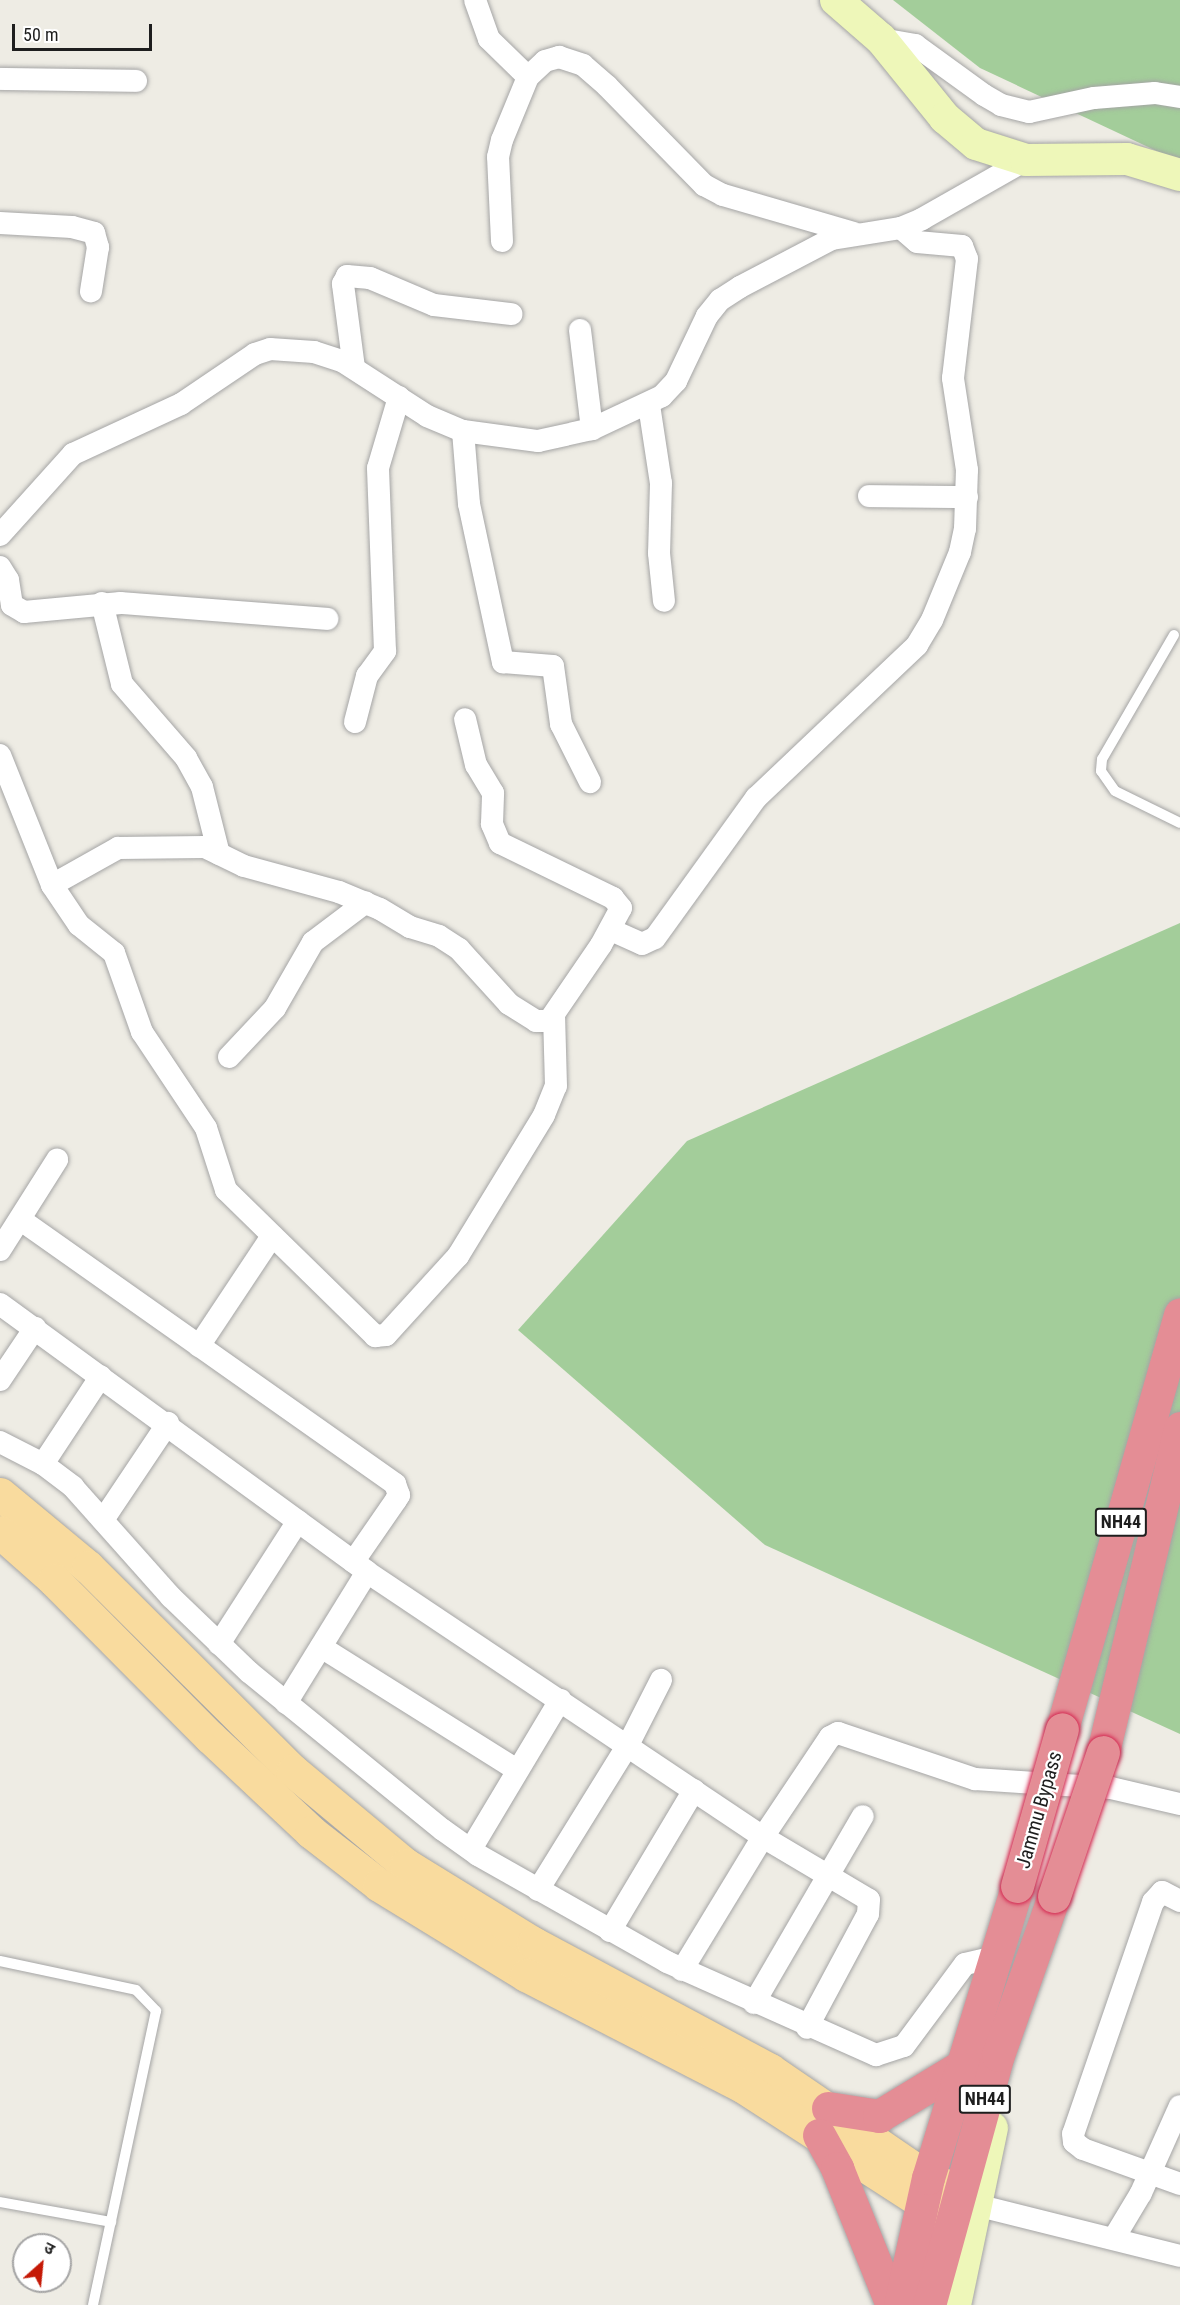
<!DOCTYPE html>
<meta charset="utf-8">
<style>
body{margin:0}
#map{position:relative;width:1180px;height:2305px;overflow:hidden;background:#eeece4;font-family:"Roboto Condensed","Noto Sans Devanagari",sans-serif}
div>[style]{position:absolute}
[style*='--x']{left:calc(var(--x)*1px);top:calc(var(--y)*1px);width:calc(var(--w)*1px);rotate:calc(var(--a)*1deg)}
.forest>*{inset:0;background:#a3cd9a}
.roads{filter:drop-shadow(0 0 2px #a5a5a5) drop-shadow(0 0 2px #a5a5a5)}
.lane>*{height:10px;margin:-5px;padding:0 5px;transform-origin:5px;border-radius:5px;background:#fff}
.street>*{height:22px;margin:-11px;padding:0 11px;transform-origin:11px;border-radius:11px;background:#fff}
.secondary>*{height:32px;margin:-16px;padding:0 16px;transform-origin:16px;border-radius:16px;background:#eef7b9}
.primary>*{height:33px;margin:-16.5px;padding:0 16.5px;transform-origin:16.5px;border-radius:16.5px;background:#f9db9e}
.highway>*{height:33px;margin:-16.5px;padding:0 16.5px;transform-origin:16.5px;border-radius:16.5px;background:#e48d95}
.bridges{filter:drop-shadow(0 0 2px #d42952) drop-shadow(0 0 2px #d42952)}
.highway-bridge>*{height:33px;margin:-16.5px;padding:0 16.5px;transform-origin:16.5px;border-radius:16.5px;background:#e48d95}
span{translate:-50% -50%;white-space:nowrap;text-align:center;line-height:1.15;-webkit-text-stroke:4.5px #fff;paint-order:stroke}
.shield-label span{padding:2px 4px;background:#fff;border:2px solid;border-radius:4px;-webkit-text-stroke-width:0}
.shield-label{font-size:18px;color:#1e1e1e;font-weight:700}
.street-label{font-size:20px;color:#1e1e1e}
.north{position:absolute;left:12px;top:2233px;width:60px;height:60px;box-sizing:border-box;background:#fff;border:2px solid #a5a5a5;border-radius:50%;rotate:27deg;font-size:16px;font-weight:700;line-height:24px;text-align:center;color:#1e1e1e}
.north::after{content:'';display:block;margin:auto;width:21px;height:27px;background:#c51906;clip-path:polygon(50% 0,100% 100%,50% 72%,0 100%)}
.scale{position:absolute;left:12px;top:24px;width:140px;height:27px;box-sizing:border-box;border:3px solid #1e1e1e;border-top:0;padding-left:8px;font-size:18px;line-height:21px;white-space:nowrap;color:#1e1e1e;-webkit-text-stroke:4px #fff;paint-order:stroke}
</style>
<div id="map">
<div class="forest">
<div style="clip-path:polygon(893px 0,1180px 0,1180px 162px,980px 68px)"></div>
<div style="clip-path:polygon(1180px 923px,1180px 1734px,765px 1545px,518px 1330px,687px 1141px)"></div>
</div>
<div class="roads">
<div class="lane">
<div style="--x:1174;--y:635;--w:143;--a:120.1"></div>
<div style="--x:1102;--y:759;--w:12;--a:95"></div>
<div style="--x:1101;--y:771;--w:24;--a:55"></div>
<div style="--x:1115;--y:791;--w:72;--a:26.2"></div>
<div style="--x:0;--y:1961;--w:139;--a:12"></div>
<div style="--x:136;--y:1990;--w:29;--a:46"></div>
<div style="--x:156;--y:2011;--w:301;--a:102.1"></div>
<div style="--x:0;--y:2202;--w:113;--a:10.2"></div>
</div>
<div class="street">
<div style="--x:475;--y:0;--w:41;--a:70.3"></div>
<div style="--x:489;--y:39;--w:54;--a:44.3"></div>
<div style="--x:881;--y:39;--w:35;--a:10"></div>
<div style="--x:915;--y:45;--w:85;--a:35.9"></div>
<div style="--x:984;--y:95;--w:20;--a:30"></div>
<div style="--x:1001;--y:105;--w:29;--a:14"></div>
<div style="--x:1029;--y:112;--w:66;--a:-12.2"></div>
<div style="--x:1094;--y:98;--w:61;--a:-4.7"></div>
<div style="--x:1155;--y:93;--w:25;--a:9"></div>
<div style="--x:0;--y:79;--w:136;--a:0.8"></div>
<div style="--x:0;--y:223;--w:72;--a:3.2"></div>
<div style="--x:72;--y:227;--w:23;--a:15"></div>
<div style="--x:94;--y:233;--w:15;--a:74"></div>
<div style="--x:98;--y:247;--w:45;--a:99"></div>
<div style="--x:502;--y:241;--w:84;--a:-92.7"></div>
<div style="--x:498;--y:157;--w:17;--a:-77"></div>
<div style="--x:502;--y:140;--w:68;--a:-67.6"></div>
<div style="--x:528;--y:77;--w:23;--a:-43"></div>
<div style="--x:545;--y:61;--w:15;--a:-16"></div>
<div style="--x:559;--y:57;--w:25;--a:18"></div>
<div style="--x:583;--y:65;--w:32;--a:41"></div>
<div style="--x:607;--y:86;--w:139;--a:45.6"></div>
<div style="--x:704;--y:185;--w:21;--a:28"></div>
<div style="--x:723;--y:195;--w:136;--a:16.2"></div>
<div style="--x:580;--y:330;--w:100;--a:83.1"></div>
<div style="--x:354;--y:368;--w:85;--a:-97.5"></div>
<div style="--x:343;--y:284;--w:9;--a:-63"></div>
<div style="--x:347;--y:276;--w:23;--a:5"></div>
<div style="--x:370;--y:278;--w:69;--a:22.9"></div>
<div style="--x:434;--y:305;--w:78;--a:6.7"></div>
<div style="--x:649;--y:405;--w:79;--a:81.3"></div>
<div style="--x:661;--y:483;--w:70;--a:91.6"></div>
<div style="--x:659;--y:553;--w:48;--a:84.1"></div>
<div style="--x:463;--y:431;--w:73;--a:85.3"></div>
<div style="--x:469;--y:504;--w:162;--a:77.9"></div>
<div style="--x:503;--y:662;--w:50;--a:4.6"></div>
<div style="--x:553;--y:666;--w:59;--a:82.1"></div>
<div style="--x:561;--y:724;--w:65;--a:63.4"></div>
<div style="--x:869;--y:496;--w:98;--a:0.6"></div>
<div style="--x:0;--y:535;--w:109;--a:-48"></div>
<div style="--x:73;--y:454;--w:119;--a:-24.8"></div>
<div style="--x:181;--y:404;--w:89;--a:-34"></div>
<div style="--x:255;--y:354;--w:16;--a:-18"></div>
<div style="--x:270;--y:349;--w:44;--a:3.9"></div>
<div style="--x:314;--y:352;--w:29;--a:18"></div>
<div style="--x:342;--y:361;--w:101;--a:32.9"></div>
<div style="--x:427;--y:416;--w:39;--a:23"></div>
<div style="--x:463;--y:431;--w:76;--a:7.6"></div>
<div style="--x:538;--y:441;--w:55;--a:-12.5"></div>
<div style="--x:592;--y:429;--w:77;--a:-25.2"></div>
<div style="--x:662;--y:396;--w:21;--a:-47"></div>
<div style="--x:676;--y:381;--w:72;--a:-64.5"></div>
<div style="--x:707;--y:316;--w:21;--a:-51"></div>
<div style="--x:720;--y:300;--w:24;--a:-33"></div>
<div style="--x:740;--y:287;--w:104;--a:-27.6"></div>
<div style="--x:832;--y:239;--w:70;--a:-9.1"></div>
<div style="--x:901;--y:228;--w:23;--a:-23"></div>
<div style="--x:922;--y:219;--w:120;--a:-29.6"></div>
<div style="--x:0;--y:567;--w:15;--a:58"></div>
<div style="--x:8;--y:580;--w:25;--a:81"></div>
<div style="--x:12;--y:605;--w:14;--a:30"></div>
<div style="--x:24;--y:612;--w:97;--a:-5.3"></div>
<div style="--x:121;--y:603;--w:207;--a:4.4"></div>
<div style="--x:102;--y:603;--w:83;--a:76.1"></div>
<div style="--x:122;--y:684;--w:98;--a:49.1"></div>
<div style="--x:186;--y:758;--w:33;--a:61"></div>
<div style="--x:202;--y:787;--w:69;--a:75.8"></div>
<div style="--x:355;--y:722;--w:48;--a:-75.4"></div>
<div style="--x:367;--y:676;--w:31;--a:-54"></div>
<div style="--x:385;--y:651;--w:183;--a:-92.2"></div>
<div style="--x:378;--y:468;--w:74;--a:-73.5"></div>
<div style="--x:0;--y:755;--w:140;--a:68.2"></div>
<div style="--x:52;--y:885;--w:48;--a:56"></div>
<div style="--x:79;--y:925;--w:45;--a:38.7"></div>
<div style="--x:114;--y:953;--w:84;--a:70.5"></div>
<div style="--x:142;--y:1032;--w:115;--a:56.3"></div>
<div style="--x:206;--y:1128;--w:65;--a:72.1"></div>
<div style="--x:226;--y:1190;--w:209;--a:44.4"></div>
<div style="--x:375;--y:1336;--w:11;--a:-5"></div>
<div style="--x:386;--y:1335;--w:107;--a:-47.7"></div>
<div style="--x:458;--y:1256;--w:165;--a:-58.6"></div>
<div style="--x:544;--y:1115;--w:31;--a:-68"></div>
<div style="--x:556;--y:1086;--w:70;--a:-91.6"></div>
<div style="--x:52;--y:885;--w:76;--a:-29.3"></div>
<div style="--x:118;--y:848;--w:87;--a:-0.7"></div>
<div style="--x:205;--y:847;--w:43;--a:26"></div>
<div style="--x:244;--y:866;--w:98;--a:15.3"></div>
<div style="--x:339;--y:892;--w:44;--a:22.5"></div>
<div style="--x:380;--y:909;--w:35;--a:31"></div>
<div style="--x:410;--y:927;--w:30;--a:17"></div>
<div style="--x:439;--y:936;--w:24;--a:33"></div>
<div style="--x:459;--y:949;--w:74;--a:47.7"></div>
<div style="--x:509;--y:1004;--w:32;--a:32"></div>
<div style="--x:536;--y:1021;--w:13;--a:0"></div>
<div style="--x:549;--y:1021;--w:92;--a:-55.6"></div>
<div style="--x:601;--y:945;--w:42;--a:-61.6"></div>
<div style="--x:621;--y:908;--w:13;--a:-129"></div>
<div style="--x:613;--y:898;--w:126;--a:-154"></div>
<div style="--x:500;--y:843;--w:21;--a:-113"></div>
<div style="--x:492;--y:824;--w:31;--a:-88"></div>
<div style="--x:493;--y:793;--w:33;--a:-121"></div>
<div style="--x:476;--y:765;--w:47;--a:-103.4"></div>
<div style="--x:611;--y:930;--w:34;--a:24"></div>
<div style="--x:642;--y:944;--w:14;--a:-25"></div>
<div style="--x:655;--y:938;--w:173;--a:-54.2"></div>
<div style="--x:756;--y:798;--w:222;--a:-43.5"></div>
<div style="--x:917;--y:645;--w:29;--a:-59"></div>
<div style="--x:932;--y:620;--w:74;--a:-67.6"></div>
<div style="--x:960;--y:552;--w:24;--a:-78"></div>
<div style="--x:965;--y:529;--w:59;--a:-88.1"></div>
<div style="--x:967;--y:470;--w:93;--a:-98.7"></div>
<div style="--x:953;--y:378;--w:120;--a:-83.3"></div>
<div style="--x:967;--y:259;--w:14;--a:-111"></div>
<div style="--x:962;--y:246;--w:45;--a:-174.9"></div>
<div style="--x:917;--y:242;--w:21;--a:-139"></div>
<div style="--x:229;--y:1057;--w:67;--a:-46.8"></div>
<div style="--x:275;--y:1008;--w:76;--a:-60.1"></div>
<div style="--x:313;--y:942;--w:66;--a:-37"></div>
<div style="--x:21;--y:1220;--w:458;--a:35.2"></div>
<div style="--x:395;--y:1484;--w:12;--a:70"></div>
<div style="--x:399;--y:1495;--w:6;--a:121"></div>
<div style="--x:396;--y:1500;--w:75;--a:124.7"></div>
<div style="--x:0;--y:1250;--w:107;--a:-57.7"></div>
<div style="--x:0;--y:1304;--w:454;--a:36.1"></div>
<div style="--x:367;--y:1572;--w:154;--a:121.7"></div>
<div style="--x:199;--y:1346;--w:132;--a:-56.4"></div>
<div style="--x:0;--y:1380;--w:63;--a:-56.1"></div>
<div style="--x:0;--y:1442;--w:48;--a:27.1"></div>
<div style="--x:43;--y:1464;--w:38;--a:37"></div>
<div style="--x:73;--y:1487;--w:147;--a:48.3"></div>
<div style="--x:171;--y:1597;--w:108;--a:43.9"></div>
<div style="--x:249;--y:1672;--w:250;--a:39.2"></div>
<div style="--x:443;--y:1830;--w:43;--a:35.5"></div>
<div style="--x:478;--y:1855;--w:217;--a:29.5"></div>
<div style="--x:667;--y:1962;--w:229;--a:24"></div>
<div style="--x:876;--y:2055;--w:29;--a:-18"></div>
<div style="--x:904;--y:2046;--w:102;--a:-53.4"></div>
<div style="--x:965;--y:1964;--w:31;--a:-13"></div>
<div style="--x:43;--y:1464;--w:105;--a:-56.6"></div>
<div style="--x:103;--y:1520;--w:117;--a:-56.2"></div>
<div style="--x:367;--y:1572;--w:476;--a:33.8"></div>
<div style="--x:763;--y:1837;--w:123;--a:30.7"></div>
<div style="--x:869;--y:1900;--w:14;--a:94"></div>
<div style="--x:868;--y:1914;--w:129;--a:118.2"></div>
<div style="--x:219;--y:1644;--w:146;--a:-57.3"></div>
<div style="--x:321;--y:1647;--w:231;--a:32.1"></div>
<div style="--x:471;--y:1849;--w:174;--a:-59.1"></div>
<div style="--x:538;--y:1890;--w:171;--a:-58.2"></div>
<div style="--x:628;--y:1745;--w:73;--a:-63.1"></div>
<div style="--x:1180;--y:1901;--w:20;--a:-153"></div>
<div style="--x:1162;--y:1892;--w:13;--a:132"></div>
<div style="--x:1153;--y:1902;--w:245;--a:109"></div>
<div style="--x:1073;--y:2134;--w:8;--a:83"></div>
<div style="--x:1074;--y:2142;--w:11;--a:38"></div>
<div style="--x:1083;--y:2149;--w:103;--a:19.8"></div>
<div style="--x:610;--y:1931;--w:164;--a:-59.2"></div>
<div style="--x:682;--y:1970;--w:156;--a:-58.7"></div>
<div style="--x:763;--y:1837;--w:120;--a:-56.2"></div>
<div style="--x:830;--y:1737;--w:9;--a:-27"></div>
<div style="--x:838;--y:1733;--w:145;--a:18.6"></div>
<div style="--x:975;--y:1779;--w:136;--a:3.8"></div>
<div style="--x:1111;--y:1788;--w:71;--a:13.1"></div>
<div style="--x:754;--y:2003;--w:216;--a:-59.8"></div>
<div style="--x:976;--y:2205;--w:210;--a:14"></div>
<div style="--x:1114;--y:2238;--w:52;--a:-59"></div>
<div style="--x:1141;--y:2193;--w:95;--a:-65.9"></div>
</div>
<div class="secondary">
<div style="--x:836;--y:0;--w:60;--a:40.9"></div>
<div style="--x:881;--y:39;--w:102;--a:51"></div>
<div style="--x:945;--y:118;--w:40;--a:40"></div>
<div style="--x:976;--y:144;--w:52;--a:17.7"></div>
<div style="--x:1026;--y:160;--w:101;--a:-0.6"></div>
<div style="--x:1127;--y:159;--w:55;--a:16.8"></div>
<div style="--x:955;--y:2305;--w:181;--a:-78.2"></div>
</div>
<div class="primary">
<div style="--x:0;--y:1494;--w:114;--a:39.7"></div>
<div style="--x:88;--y:1567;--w:289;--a:44.9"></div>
<div style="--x:293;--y:1771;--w:147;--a:39.8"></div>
<div style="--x:406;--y:1865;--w:149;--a:31.6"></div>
<div style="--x:533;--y:1943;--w:269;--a:28.2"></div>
<div style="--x:770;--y:2070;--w:191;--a:34.4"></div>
<div style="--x:928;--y:2178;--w:26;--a:23"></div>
<div style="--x:0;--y:1532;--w:72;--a:41.6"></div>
<div style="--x:54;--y:1580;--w:221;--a:45.2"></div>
<div style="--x:210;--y:1737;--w:139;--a:43.2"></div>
<div style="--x:311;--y:1832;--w:86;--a:37.9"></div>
<div style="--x:379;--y:1885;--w:172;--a:31.5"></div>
<div style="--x:526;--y:1975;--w:243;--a:27.2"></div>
<div style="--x:742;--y:2086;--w:243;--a:32.9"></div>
</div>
<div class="highway">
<div style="--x:1062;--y:1729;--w:431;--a:-74.1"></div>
<div style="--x:1103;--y:1752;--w:333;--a:-76.6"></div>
<div style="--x:828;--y:2108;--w:52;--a:8.9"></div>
<div style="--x:879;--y:2116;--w:95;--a:-31.2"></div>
<div style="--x:819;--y:2135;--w:38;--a:61"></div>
<div style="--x:837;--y:2168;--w:148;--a:68.1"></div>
<div style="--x:900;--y:2305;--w:130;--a:-77.6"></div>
<div style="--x:928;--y:2178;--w:305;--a:-73"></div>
<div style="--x:929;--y:2305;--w:259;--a:-74.6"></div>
<div style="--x:998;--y:2055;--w:169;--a:-70.6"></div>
</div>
</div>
<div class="bridges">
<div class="highway-bridge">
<div style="--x:1017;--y:1886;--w:163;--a:-74"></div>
<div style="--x:1054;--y:1896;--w:152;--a:-71.2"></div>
</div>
</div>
<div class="shield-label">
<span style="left:1121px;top:1522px">NH44</span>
<span style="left:985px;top:2099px">NH44</span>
</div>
<div class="street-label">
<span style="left:1039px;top:1810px;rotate:-74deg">Jammu Bypass</span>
</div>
<div class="north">उ</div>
<div class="scale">50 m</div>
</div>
